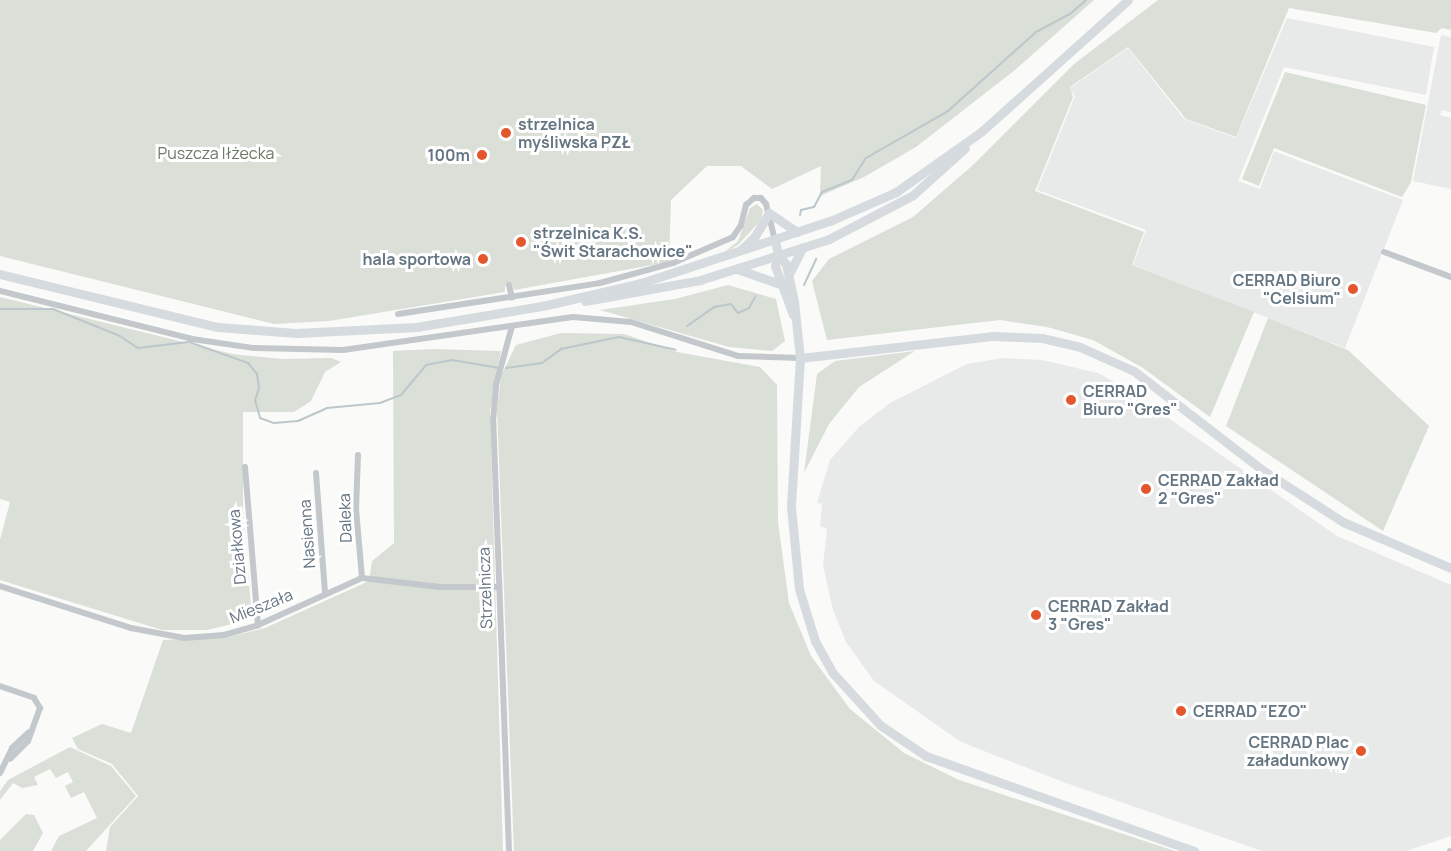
<!DOCTYPE html>
<meta charset="utf-8">
<style>
body{margin:0}
#map{position:relative;width:1451px;height:851px;overflow:hidden;background:#fafaf8;font-family:Manrope,sans-serif}
div>[style]{position:absolute}
[style*='--x']{left:calc(var(--x)*1px);top:calc(var(--y)*1px);width:calc(var(--w)*1px);rotate:calc(var(--a)*1deg)}
.built>*{inset:0;background:#e8e9e9}
.green>*{inset:0;background:#dadfd7}
.stream>*{height:2px;margin:-1px;padding:0 1px;transform-origin:1px;border-radius:1px;background:#bbc7cb}
.street>*{height:6px;margin:-3px;padding:0 3px;transform-origin:3px;border-radius:3px;background:#c3c8cc}
.secondary>*{height:9px;margin:-4.5px;padding:0 4.5px;transform-origin:4.5px;border-radius:4.5px;background:#d6dbdf}
.dots>*{width:16px;height:16px;translate:-50% -50%;box-sizing:border-box;border:3px solid #fff;border-radius:50%}
span{translate:-50% -50%;white-space:nowrap;text-align:center;line-height:1.15;-webkit-text-stroke:6px #fff;paint-order:stroke}
.poi-label{font-size:16px;color:#657683;font-weight:700}
.left{translate:0 -50%;text-align:left}
.right{translate:-100% -50%;text-align:right}
.park-label{font-size:16px;color:#687a64}
.street-label{font-size:16px;color:#657683}
</style>
<div id="map">
<div class="built">
<div style="clip-path:polygon(1287px 18px,1434px 47px,1426px 95px,1284px 67px,1238px 181px,1260px 189px,1274px 151px,1403px 200px,1345px 348px,1133px 265px,1146px 230px,1037px 190px,1075px 96px,1070px 88px,1128px 48px,1184px 119px,1236px 138px)"></div>
<div style="clip-path:polygon(1441px 35px,1451px 37px,1451px 112px,1442px 110px,1440px 115px,1451px 118px,1451px 189px,1413px 181px)"></div>
<div style="clip-path:polygon(1003px 358px,1042px 360px,1098px 373px,1127px 389px,1337px 536px,1451px 585px,1451px 836px,1406px 851px,1262px 851px,1063px 782px,961px 742px,874px 681px,846px 642px,833px 610px,823px 565px,827px 529px,820px 526px,822px 504px,817px 503px,830px 460px,859px 427px,890px 403px,967px 364px)"></div>
</div>
<div class="green">
<div style="clip-path:polygon(0 0,1094px 0,1015px 70px,916px 147px,864px 177px,820px 196px,821px 166px,772px 189px,741px 166px,707px 166px,671px 200px,669px 262px,514px 290px,512px 284px,505px 286px,505px 292px,329px 321px,274px 324px,0 256px)"></div>
<div style="clip-path:polygon(1158px 0,1451px 0,1451px 30px,1442px 28px,1436px 33px,1289px 8px,1236px 137px,1186px 119px,1128px 47px,1070px 87px,1073px 97px,1035px 191px,1144px 232px,1132px 265px,1254px 312px,1210px 417px,1143px 368px,1093px 340px,1047px 327px,1000px 320px,827px 340px,812px 281px,829px 259px,913px 217px,973px 165px,1074px 64px)"></div>
<div style="clip-path:polygon(1285px 72px,1426px 105px,1411px 182px,1402px 197px,1274px 148px,1259px 186px,1242px 179px)"></div>
<div style="clip-path:polygon(757px 204px,763px 210px,761px 220px,738px 245px,722px 254px,738px 241px,750px 208px)"></div>
<div style="clip-path:polygon(728px 285px,776px 299px,785px 341px,772px 351px,729px 347px,600px 310px,675px 299px)"></div>
<div style="clip-path:polygon(0 297px,232px 354px,282px 359px,331px 358px,341px 362px,325px 372px,311px 401px,294px 412px,243px 412px,243px 513px,252px 619px,207px 630px,162px 630px,0 580px,0 540px,10px 502px,0 499px)"></div>
<div style="clip-path:polygon(1268px 318px,1348px 350px,1429px 426px,1383px 531px,1226px 426px)"></div>
<div style="clip-path:polygon(561px 333px,624px 334px,677px 352px,760px 367px,777px 385px,778px 522px,789px 603px,811px 656px,850px 709px,904px 753px,959px 780px,1175px 851px,514px 851px,497px 409px,501px 376px,516px 345px)"></div>
<div style="clip-path:polygon(434px 349px,501px 351px,490px 411px,503px 851px,106px 851px,110px 827px,138px 796px,112px 764px,78px 749px,72px 738px,102px 724px,131px 733px,163px 640px,228px 637px,265px 628px,369px 581px,372px 561px,394px 543px,393px 351px)"></div>
<div style="clip-path:polygon(915px 351px,859px 387px,829px 424px,804px 473px,817px 374px,835px 361px)"></div>
<div style="clip-path:polygon(70px 747px,111px 766px,136px 796px,86px 851px,51px 851px,59px 836px,97px 818px,84px 792px,71px 798px,65px 786px,73px 782px,68px 772px,56px 778px,50px 769px,34px 777px,38px 785px,22px 788px,13px 783px,0 800px,0 791px,8px 780px)"></div>
<div style="clip-path:polygon(26px 814px,34px 815px,43px 833px,33px 851px,0 851px,0 840px)"></div>
</div>
<div class="stream">
<div style="--x:800;--y:215;--w:5;--a:-79"></div>
<div style="--x:801;--y:210;--w:13;--a:-13"></div>
<div style="--x:814;--y:207;--w:17;--a:-62"></div>
<div style="--x:822;--y:192;--w:32;--a:-22"></div>
<div style="--x:852;--y:180;--w:26;--a:-58"></div>
<div style="--x:866;--y:158;--w:95;--a:-29.8"></div>
<div style="--x:948;--y:111;--w:118;--a:-41.9"></div>
<div style="--x:1036;--y:32;--w:38;--a:-28"></div>
<div style="--x:1070;--y:14;--w:21;--a:-41"></div>
<div style="--x:804;--y:285;--w:29;--a:-65"></div>
<div style="--x:0;--y:309;--w:53;--a:0"></div>
<div style="--x:53;--y:309;--w:72;--a:21.9"></div>
<div style="--x:120;--y:336;--w:22;--a:34"></div>
<div style="--x:138;--y:348;--w:51;--a:-6.7"></div>
<div style="--x:189;--y:342;--w:63;--a:19.6"></div>
<div style="--x:248;--y:363;--w:14;--a:51"></div>
<div style="--x:257;--y:374;--w:14;--a:82"></div>
<div style="--x:259;--y:388;--w:13;--a:108"></div>
<div style="--x:255;--y:400;--w:19;--a:74"></div>
<div style="--x:260;--y:418;--w:15;--a:20"></div>
<div style="--x:274;--y:423;--w:24;--a:-5"></div>
<div style="--x:298;--y:421;--w:32;--a:-24"></div>
<div style="--x:327;--y:408;--w:53;--a:-5.4"></div>
<div style="--x:380;--y:403;--w:22;--a:-21"></div>
<div style="--x:401;--y:395;--w:39;--a:-50"></div>
<div style="--x:426;--y:365;--w:26;--a:-11"></div>
<div style="--x:452;--y:360;--w:48;--a:9.7"></div>
<div style="--x:687;--y:326;--w:33;--a:-35"></div>
<div style="--x:714;--y:307;--w:17;--a:-10"></div>
<div style="--x:731;--y:304;--w:11;--a:52"></div>
<div style="--x:738;--y:313;--w:12;--a:-24"></div>
<div style="--x:749;--y:308;--w:13;--a:-61"></div>
<div style="--x:506;--y:368;--w:36;--a:-8"></div>
<div style="--x:542;--y:363;--w:24;--a:-36"></div>
<div style="--x:561;--y:349;--w:59;--a:-11.7"></div>
<div style="--x:619;--y:337;--w:58;--a:12.8"></div>
</div>
<div class="street">
<div style="--x:1384;--y:252;--w:72;--a:20.5"></div>
<div style="--x:509;--y:285;--w:13;--a:77"></div>
<div style="--x:0;--y:291;--w:198;--a:14"></div>
<div style="--x:192;--y:339;--w:63;--a:8.3"></div>
<div style="--x:254;--y:348;--w:89;--a:1.3"></div>
<div style="--x:343;--y:350;--w:232;--a:-8.2"></div>
<div style="--x:573;--y:317;--w:58;--a:4.9"></div>
<div style="--x:631;--y:322;--w:112;--a:17.6"></div>
<div style="--x:738;--y:356;--w:62;--a:1.8"></div>
<div style="--x:398;--y:314;--w:204;--a:-8.7"></div>
<div style="--x:600;--y:283;--w:76;--a:-15.3"></div>
<div style="--x:673;--y:263;--w:65;--a:-23.4"></div>
<div style="--x:733;--y:237;--w:14;--a:-56"></div>
<div style="--x:741;--y:225;--w:21;--a:-76"></div>
<div style="--x:746;--y:205;--w:11;--a:-41"></div>
<div style="--x:754;--y:198;--w:7;--a:0"></div>
<div style="--x:761;--y:198;--w:8;--a:50"></div>
<div style="--x:766;--y:204;--w:37;--a:76"></div>
<div style="--x:358;--y:455;--w:54;--a:92.1"></div>
<div style="--x:356;--y:509;--w:69;--a:85"></div>
<div style="--x:245;--y:467;--w:159;--a:85.3"></div>
<div style="--x:316;--y:473;--w:121;--a:85.7"></div>
<div style="--x:0;--y:586;--w:138;--a:17.8"></div>
<div style="--x:131;--y:628;--w:54;--a:10.7"></div>
<div style="--x:184;--y:638;--w:40;--a:-4.3"></div>
<div style="--x:224;--y:635;--w:35;--a:-16"></div>
<div style="--x:258;--y:625;--w:114;--a:-24.3"></div>
<div style="--x:362;--y:578;--w:79;--a:6.6"></div>
<div style="--x:440;--y:587;--w:59;--a:0"></div>
<div style="--x:0;--y:686;--w:36;--a:19"></div>
<div style="--x:34;--y:698;--w:12;--a:59"></div>
<div style="--x:40;--y:708;--w:35;--a:110"></div>
<div style="--x:28;--y:741;--w:25;--a:135"></div>
<div style="--x:0;--y:773;--w:28;--a:-64"></div>
<div style="--x:12;--y:748;--w:23;--a:-43"></div>
<div style="--x:509;--y:851;--w:430;--a:-92.1"></div>
<div style="--x:493;--y:421;--w:36;--a:-85"></div>
<div style="--x:496;--y:385;--w:61;--a:-74.8"></div>
<div style="--x:1450;--y:851;--w:1;--a:0"></div>
</div>
<div class="secondary">
<div style="--x:775;--y:240;--w:15;--a:79"></div>
<div style="--x:778;--y:255;--w:12;--a:48"></div>
<div style="--x:786;--y:264;--w:38;--a:78"></div>
<div style="--x:794;--y:301;--w:57;--a:84"></div>
<div style="--x:800;--y:358;--w:149;--a:93.5"></div>
<div style="--x:791;--y:507;--w:82;--a:84.4"></div>
<div style="--x:799;--y:589;--w:54;--a:72.9"></div>
<div style="--x:815;--y:641;--w:35;--a:61"></div>
<div style="--x:832;--y:672;--w:72;--a:47.8"></div>
<div style="--x:880;--y:725;--w:55;--a:34"></div>
<div style="--x:926;--y:756;--w:285;--a:19.5"></div>
<div style="--x:741;--y:250;--w:20;--a:-45"></div>
<div style="--x:755;--y:236;--w:27;--a:-59"></div>
<div style="--x:769;--y:213;--w:34;--a:34"></div>
<div style="--x:778;--y:255;--w:11;--a:105"></div>
<div style="--x:775;--y:266;--w:52;--a:69.8"></div>
<div style="--x:737;--y:269;--w:46;--a:19.2"></div>
<div style="--x:0;--y:274;--w:224;--a:13.7"></div>
<div style="--x:218;--y:327;--w:78;--a:4.4"></div>
<div style="--x:296;--y:333;--w:120;--a:-2.9"></div>
<div style="--x:416;--y:327;--w:133;--a:-9.5"></div>
<div style="--x:547;--y:305;--w:97;--a:-13.2"></div>
<div style="--x:641;--y:283;--w:199;--a:-18.2"></div>
<div style="--x:830;--y:221;--w:72;--a:-23.7"></div>
<div style="--x:896;--y:192;--w:105;--a:-35.3"></div>
<div style="--x:982;--y:131;--w:196;--a:-41.9"></div>
<div style="--x:789;--y:274;--w:30;--a:-63"></div>
<div style="--x:585;--y:301;--w:117;--a:-10.3"></div>
<div style="--x:700;--y:280;--w:135;--a:-17.6"></div>
<div style="--x:829;--y:239;--w:95;--a:-27.6"></div>
<div style="--x:913;--y:195;--w:70;--a:-42.1"></div>
<div style="--x:800;--y:358;--w:193;--a:-6.5"></div>
<div style="--x:992;--y:336;--w:50;--a:2.3"></div>
<div style="--x:1042;--y:338;--w:39;--a:13"></div>
<div style="--x:1080;--y:347;--w:59;--a:24"></div>
<div style="--x:1134;--y:371;--w:164;--a:37.6"></div>
<div style="--x:1264;--y:471;--w:94;--a:32.8"></div>
<div style="--x:1343;--y:522;--w:117;--a:23.1"></div>
</div>
<div class="dots">
<div style="left:506px;top:133px;background:#e4572e"></div>
<div style="left:482px;top:155px;background:#e4572e"></div>
<div style="left:521px;top:242px;background:#e4572e"></div>
<div style="left:483px;top:259px;background:#e4572e"></div>
<div style="left:1353px;top:289px;background:#e4572e"></div>
<div style="left:1071px;top:400px;background:#e4572e"></div>
<div style="left:1146px;top:489px;background:#e4572e"></div>
<div style="left:1036px;top:615px;background:#e4572e"></div>
<div style="left:1181px;top:711px;background:#e4572e"></div>
<div style="left:1361px;top:751px;background:#e4572e"></div>
</div>
<div class="poi-label">
<span class="left" style="left:518px;top:133px">strzelnica<br>myśliwska PZŁ</span>
<span class="right" style="left:470px;top:155px">100m</span>
<span class="left" style="left:533px;top:242px">strzelnica K.S.<br>"Świt Starachowice"</span>
<span class="right" style="left:471px;top:259px">hala sportowa</span>
<span class="right" style="left:1341px;top:289px">CERRAD Biuro<br>"Celsium"</span>
<span class="left" style="left:1083px;top:400px">CERRAD<br>Biuro "Gres"</span>
<span class="left" style="left:1158px;top:489px">CERRAD Zakład<br>2 "Gres"</span>
<span class="left" style="left:1048px;top:615px">CERRAD Zakład<br>3 "Gres"</span>
<span class="left" style="left:1193px;top:711px">CERRAD "EZO"</span>
<span class="right" style="left:1349px;top:751px">CERRAD Plac<br>załadunkowy</span>
</div>
<div class="park-label">
<span style="left:216px;top:153px">Puszcza Iłżecka</span>
</div>
<div class="street-label">
<span style="left:345px;top:518px;rotate:-92deg">Daleka</span>
<span style="left:307px;top:534px;rotate:-94deg">Nasienna</span>
<span style="left:237px;top:547px;rotate:-95deg">Działkowa</span>
<span style="left:485px;top:588px;rotate:-92deg">Strzelnicza</span>
<span style="left:261px;top:606px;rotate:-22deg">Mieszała</span>
</div>
</div>
